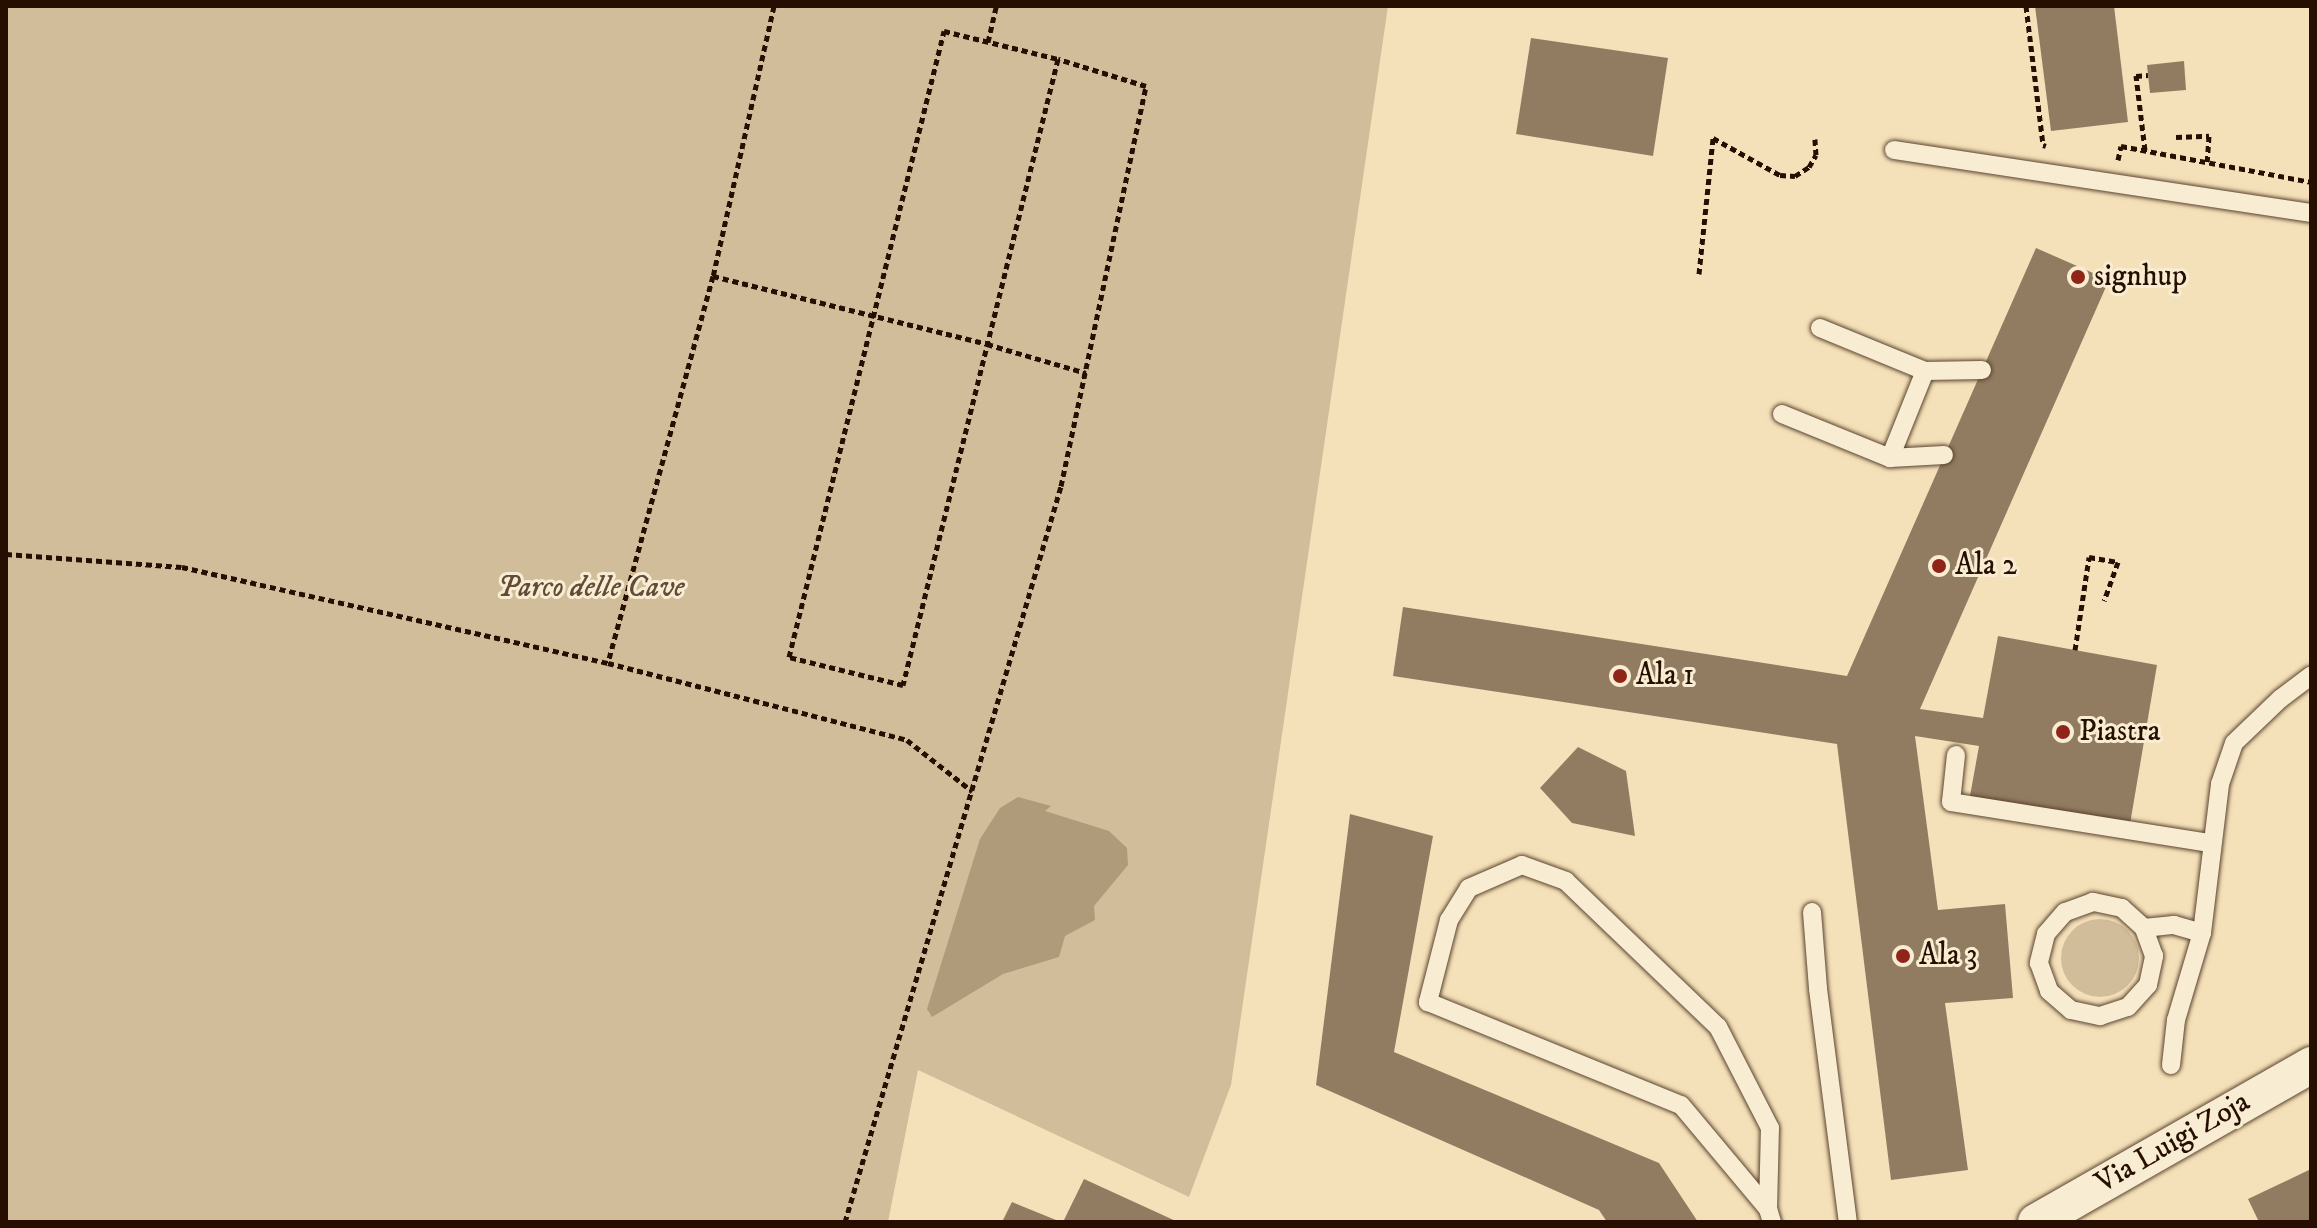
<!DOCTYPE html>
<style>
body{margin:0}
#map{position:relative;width:2317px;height:1228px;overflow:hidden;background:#f5e1b9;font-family:"IM FELL DW Pica",serif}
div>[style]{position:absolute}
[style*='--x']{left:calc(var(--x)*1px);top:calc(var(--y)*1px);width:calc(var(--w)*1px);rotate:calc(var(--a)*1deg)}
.green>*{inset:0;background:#d2bd9a}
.round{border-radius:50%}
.water>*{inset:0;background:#af9a7a}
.building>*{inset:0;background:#927c61}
.path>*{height:5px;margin-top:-2.5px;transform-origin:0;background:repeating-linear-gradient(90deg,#260f01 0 6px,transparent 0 10px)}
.roads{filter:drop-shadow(0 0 2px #5a442f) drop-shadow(0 0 2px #5a442f)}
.service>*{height:18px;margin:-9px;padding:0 9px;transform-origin:9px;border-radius:9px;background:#f8ecd2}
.minor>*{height:36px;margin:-18px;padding:0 18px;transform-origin:18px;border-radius:18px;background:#f8ecd2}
.dots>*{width:22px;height:22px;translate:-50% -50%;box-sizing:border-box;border:4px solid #f8ecd2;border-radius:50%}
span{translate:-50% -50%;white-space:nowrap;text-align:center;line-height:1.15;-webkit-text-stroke:6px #f8ecd2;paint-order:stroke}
.poi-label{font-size:30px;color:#260f01}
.left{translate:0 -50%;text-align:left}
.park-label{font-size:30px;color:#624c37;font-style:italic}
.street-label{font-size:30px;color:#260f01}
.frame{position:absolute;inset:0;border:8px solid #260f01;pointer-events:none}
</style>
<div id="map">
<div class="green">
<div style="clip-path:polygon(6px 6px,1388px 6px,1231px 1085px,1189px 1197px,918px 1070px,888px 1222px,6px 1222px)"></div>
<div class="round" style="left:2061px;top:919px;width:78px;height:78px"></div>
</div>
<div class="water">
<div style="clip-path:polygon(1018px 797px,1051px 806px,1045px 811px,1109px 831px,1127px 848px,1128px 865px,1094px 906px,1095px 920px,1065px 936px,1059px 957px,1003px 974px,932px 1017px,927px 1009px,980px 839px,1000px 808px)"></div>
</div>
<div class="building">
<div style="clip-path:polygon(2035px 6px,2114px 6px,2128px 122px,2051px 131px)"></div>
<div style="clip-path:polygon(1531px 38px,1668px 58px,1653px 156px,1516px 134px)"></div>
<div style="clip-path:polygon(2184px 61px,2186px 90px,2150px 93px,2147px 65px)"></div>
<div style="clip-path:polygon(2036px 248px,2109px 280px,1920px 709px,1983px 718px,1998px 636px,2157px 665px,2130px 824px,1970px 796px,1979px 746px,1915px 736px,1938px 910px,2005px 904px,2013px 998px,1945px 1003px,1968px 1170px,1891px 1180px,1837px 744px,1393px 676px,1403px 607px,1847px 676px)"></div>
<div style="clip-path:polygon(1578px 747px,1626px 771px,1635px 836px,1572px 823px,1540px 788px)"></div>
<div style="clip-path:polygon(1350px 814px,1433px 836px,1394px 1052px,1659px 1163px,1698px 1222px,1607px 1222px,1599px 1210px,1316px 1085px)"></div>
<div style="clip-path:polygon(2311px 1169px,2311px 1222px,2259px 1222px,2248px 1199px)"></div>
<div style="clip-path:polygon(1084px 1179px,1178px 1222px,1063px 1222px)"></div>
<div style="clip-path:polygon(1012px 1202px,1061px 1222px,1002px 1222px)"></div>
</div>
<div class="path">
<div style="--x:774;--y:6;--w:277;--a:102.7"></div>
<div style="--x:713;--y:276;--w:401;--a:105.2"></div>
<div style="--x:608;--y:663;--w:309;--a:14.4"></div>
<div style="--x:907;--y:740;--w:83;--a:38.1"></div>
<div style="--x:2026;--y:6;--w:140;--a:83"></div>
<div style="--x:2043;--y:145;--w:3;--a:18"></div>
<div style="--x:944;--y:31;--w:117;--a:13.8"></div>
<div style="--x:1058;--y:59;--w:645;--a:103.91"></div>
<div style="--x:903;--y:685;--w:117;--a:-166.2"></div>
<div style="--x:789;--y:657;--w:645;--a:-76.09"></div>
<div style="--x:988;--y:42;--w:37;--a:-77"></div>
<div style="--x:2176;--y:137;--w:33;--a:-2"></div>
<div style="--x:2209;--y:136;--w:26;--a:94"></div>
<div style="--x:2145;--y:150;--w:75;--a:-96.9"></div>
<div style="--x:2136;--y:76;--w:12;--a:-5"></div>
<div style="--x:2118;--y:160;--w:14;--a:-78"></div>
<div style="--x:2121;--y:146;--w:193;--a:10.7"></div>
<div style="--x:1699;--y:274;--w:137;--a:-84.1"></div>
<div style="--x:1713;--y:138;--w:77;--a:28.9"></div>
<div style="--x:1780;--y:175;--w:15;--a:4"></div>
<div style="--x:1795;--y:176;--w:17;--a:-33"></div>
<div style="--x:1809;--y:167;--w:14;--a:-60"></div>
<div style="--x:1816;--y:155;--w:16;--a:-94"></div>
<div style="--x:713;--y:276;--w:282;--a:13.9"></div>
<div style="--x:987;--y:344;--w:103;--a:16.3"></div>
<div style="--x:6;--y:554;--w:176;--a:4.2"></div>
<div style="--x:182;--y:567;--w:437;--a:12.7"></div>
<div style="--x:2075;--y:650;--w:94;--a:-81.4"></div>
<div style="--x:2089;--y:557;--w:29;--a:10"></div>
<div style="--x:2118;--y:562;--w:41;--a:109.7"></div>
<div style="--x:845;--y:1222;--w:767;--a:-73.64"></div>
<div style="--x:1061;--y:486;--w:409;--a:-78"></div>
<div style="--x:1146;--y:86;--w:92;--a:-162.9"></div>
</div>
<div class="roads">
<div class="service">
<div style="--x:1894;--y:150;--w:422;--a:8.6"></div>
<div style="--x:1820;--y:328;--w:113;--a:22.3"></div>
<div style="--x:1925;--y:371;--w:57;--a:-1"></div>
<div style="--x:1782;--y:414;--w:117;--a:22.2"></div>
<div style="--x:1890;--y:458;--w:54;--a:-3.2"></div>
<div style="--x:1890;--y:458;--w:94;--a:-68.1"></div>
<div style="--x:1956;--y:755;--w:47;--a:96.1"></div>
<div style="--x:1951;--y:802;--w:263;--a:9"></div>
<div style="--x:1812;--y:912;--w:77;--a:85.5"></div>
<div style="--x:1818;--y:989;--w:235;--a:82.7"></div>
<div style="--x:2144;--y:928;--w:30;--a:-138"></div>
<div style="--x:2122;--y:908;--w:30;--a:-168"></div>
<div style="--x:2093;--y:902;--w:30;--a:160"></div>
<div style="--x:2065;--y:912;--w:29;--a:131"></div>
<div style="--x:2046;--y:934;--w:30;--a:104"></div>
<div style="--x:2039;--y:963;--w:30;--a:70"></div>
<div style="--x:2049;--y:991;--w:29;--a:41"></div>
<div style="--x:2071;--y:1010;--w:30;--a:12"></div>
<div style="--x:2100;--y:1016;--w:29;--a:-18"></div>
<div style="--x:2128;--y:1007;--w:30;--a:-48"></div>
<div style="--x:2148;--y:985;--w:30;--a:-78"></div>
<div style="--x:2154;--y:956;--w:30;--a:-110"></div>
<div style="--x:2144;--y:928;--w:30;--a:-6"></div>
<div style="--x:2174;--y:925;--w:29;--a:16"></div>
<div style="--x:2171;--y:1065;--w:45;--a:-83.7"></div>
<div style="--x:2176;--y:1020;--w:91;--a:-73.4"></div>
<div style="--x:2202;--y:933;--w:150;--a:-83.1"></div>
<div style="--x:2220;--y:784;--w:43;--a:-71.1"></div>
<div style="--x:2234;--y:743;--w:64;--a:-43.7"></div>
<div style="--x:2280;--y:699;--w:39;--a:-37"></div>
<div style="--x:1768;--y:1209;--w:81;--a:-88.6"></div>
<div style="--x:1770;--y:1128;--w:114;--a:-117.2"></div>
<div style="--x:1718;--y:1027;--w:211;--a:-136.2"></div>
<div style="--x:1566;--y:881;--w:47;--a:-160"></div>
<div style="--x:1522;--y:865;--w:58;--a:156.5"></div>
<div style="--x:1469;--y:888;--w:38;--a:122"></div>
<div style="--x:1449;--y:920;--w:85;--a:104.4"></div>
<div style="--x:1428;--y:1002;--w:273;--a:22.2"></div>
<div style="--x:1681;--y:1105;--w:136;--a:50.1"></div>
<div style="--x:1768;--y:1209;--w:14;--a:73"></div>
</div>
<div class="minor">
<div style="--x:2036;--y:1222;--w:317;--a:-29.7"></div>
</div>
</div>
<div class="dots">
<div style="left:2078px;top:277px;background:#8f2418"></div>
<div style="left:1939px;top:566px;background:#8f2418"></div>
<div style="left:1620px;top:676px;background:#8f2418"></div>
<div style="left:2063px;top:732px;background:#8f2418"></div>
<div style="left:1903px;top:956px;background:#8f2418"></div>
</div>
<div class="poi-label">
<span class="left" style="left:2094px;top:277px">signhup</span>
<span class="left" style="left:1955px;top:566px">Ala 2</span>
<span class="left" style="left:1636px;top:676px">Ala 1</span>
<span class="left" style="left:2079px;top:732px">Piastra</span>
<span class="left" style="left:1919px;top:956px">Ala 3</span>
</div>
<div class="park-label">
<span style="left:591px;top:588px">Parco delle Cave</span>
</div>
<div class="street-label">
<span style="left:2173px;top:1143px;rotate:-30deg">Via Luigi Zoja</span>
</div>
<div class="frame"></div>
</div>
